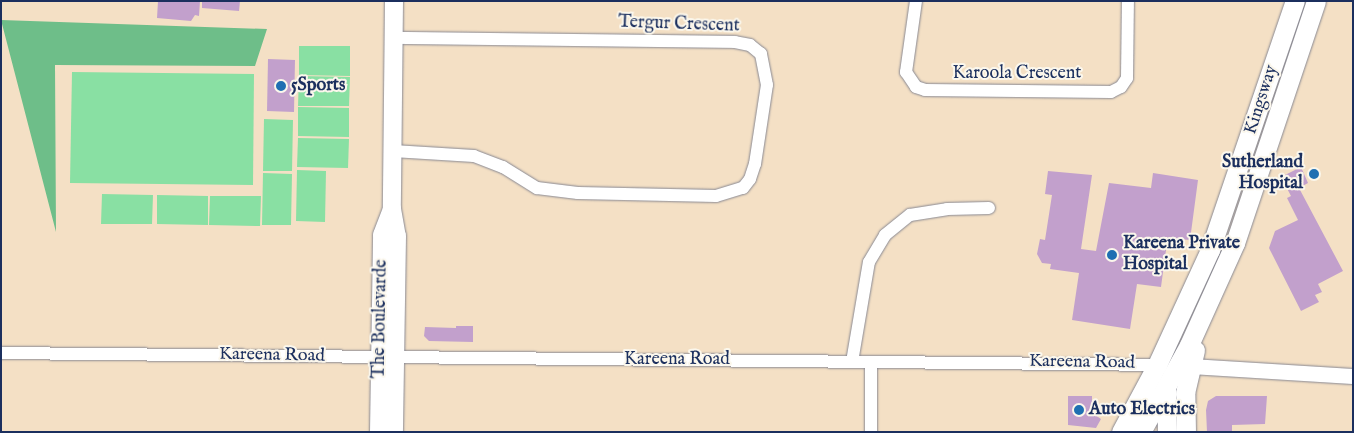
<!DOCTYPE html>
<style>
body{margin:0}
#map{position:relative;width:1354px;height:433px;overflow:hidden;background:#f4e0c5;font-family:"IM FELL English",serif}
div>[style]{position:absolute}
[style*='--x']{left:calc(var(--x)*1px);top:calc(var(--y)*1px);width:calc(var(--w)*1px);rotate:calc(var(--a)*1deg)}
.green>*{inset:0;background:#89e0a3}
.forest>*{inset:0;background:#6ebe89}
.building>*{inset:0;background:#c2a0cc}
.roads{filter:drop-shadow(0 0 1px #888892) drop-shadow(0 0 1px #888892)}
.minor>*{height:12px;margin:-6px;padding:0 6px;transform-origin:6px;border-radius:6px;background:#fff}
.tertiary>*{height:15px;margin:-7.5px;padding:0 7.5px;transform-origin:7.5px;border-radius:7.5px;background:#fff}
.secondary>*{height:18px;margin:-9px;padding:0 9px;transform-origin:9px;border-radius:9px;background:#fff}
.primary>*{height:19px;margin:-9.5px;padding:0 9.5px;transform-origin:9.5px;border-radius:9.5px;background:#fff}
.dots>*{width:14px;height:14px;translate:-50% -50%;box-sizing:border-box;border:2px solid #fbf7ec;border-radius:50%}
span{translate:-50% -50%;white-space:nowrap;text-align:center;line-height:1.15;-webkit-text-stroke:4px #fbf7ec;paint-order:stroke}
.street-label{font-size:18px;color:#1b2f5e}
.poi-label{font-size:18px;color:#1b2f5e;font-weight:700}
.left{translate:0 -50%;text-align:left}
.right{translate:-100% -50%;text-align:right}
.frame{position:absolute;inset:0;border:2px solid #1b2f5e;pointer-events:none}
</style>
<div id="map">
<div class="green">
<div style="clip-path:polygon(299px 46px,350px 46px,350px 76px,299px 75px)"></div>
<div style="clip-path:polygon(72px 72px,254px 74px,253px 185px,70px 183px)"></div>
<div style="clip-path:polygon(299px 76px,350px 77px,349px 106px,298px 106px)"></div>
<div style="clip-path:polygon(298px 107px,349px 108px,349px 137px,298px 136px)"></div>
<div style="clip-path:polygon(264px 119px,293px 120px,292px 171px,263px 171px)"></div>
<div style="clip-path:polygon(298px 138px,349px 139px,348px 168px,297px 167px)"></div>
<div style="clip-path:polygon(297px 170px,326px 171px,325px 222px,296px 221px)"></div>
<div style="clip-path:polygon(263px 173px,292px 174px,291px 225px,262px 225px)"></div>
<div style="clip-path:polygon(102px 194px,153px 195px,152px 224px,101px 224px)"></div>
<div style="clip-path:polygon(157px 195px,208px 196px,208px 225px,157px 224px)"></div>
<div style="clip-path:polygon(210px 196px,261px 196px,260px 226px,209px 225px)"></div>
</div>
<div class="forest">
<div style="clip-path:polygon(1px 20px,267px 29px,255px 66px,55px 65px,56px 232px)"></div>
</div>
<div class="building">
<div style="clip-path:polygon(158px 1px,200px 1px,199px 16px,195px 15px,191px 21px,157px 18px)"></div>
<div style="clip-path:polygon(202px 1px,240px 1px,239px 11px,202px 8px)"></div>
<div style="clip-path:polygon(268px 59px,295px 60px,294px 112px,267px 111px)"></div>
<div style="clip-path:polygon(1301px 167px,1308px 183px,1299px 188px,1343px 271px,1318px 284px,1322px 292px,1315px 295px,1319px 302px,1301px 311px,1269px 248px,1275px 231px,1298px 220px,1287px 198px,1291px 196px,1281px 177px)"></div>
<div style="clip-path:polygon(1048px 171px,1092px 175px,1081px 249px,1096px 251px,1109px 183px,1151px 188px,1153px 173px,1198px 180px,1190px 240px,1178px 239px,1166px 250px,1161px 287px,1137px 284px,1130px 329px,1072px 320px,1079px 273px,1050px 269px,1051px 264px,1042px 263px,1037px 254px,1040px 239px,1045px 240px,1052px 195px,1045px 194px)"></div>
<div style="clip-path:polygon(456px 326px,473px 326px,473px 342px,429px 341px,424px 336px,425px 327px,456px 328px)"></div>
<div style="clip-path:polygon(1068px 396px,1092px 396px,1092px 413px,1101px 419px,1096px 428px,1068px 425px)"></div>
<div style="clip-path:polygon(1216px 396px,1267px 396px,1265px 424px,1232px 425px,1232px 432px,1207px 432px,1206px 410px,1208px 401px)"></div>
</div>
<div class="roads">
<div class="minor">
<div style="--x:916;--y:1;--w:72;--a:98"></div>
<div style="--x:906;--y:72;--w:18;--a:56"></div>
<div style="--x:916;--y:87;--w:9;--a:18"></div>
<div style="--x:925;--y:90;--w:186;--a:0.6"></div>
<div style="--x:1111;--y:92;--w:11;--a:-27"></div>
<div style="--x:1121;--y:87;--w:11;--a:-56"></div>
<div style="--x:1127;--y:78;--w:77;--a:-89.3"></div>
<div style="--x:393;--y:151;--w:81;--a:3.5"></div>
<div style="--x:474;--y:156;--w:31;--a:21"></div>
<div style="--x:503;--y:167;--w:40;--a:32"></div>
<div style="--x:537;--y:188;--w:41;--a:7"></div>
<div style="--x:578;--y:193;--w:138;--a:1.2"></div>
<div style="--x:716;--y:196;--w:28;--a:-17"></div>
<div style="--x:743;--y:188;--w:11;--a:-52"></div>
<div style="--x:750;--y:179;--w:16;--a:-72"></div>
<div style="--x:755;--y:164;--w:80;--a:-81.4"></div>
<div style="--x:767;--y:85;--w:32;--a:-101"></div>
<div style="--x:761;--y:54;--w:14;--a:-141"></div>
<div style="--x:750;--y:45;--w:15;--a:-169"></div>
<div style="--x:735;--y:42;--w:342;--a:-179.3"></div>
<div style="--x:1;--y:353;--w:1156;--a:0.59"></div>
<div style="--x:852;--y:362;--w:101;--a:-80.4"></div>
<div style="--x:869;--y:262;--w:31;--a:-59"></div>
<div style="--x:885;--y:235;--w:32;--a:-39"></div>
<div style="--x:910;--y:215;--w:37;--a:-9"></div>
<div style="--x:947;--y:209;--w:42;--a:-1.4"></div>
<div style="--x:871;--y:432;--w:70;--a:-90"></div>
</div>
<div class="tertiary">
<div style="--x:1190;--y:366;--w:163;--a:3.5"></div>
</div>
<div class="secondary">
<div style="--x:394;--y:1;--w:208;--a:90.6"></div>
<div style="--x:392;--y:209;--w:27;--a:80"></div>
<div style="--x:397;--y:236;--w:196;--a:90.9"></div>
<div style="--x:379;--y:432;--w:197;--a:-89.1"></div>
<div style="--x:382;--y:235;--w:28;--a:-69"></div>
</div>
<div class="primary">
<div style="--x:1166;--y:388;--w:44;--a:88.7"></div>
<div style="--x:1121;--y:432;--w:76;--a:-61.8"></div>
<div style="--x:1157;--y:365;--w:127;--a:-65.3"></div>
<div style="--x:1210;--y:250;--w:263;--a:-71.2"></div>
<div style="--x:1141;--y:432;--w:99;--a:-61.1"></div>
<div style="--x:1189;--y:345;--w:112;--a:-65.7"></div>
<div style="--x:1235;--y:243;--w:255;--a:-71.5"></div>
<div style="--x:1186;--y:432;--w:39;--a:-91"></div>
<div style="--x:1185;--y:393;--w:44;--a:-76.9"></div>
</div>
</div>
<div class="dots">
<div style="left:281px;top:86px;background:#1f6fb2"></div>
<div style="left:1314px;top:174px;background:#1f6fb2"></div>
<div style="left:1112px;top:255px;background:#1f6fb2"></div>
<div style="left:1079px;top:410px;background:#1f6fb2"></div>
</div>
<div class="street-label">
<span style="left:679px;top:25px;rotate:2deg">Tergur Crescent</span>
<span style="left:1017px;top:74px">Karoola Crescent</span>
<span style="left:1262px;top:100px;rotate:-72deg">Kingsway</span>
<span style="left:381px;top:319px;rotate:-89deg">The Boulevarde</span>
<span style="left:272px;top:356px;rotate:1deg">Kareena Road</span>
<span style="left:677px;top:360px">Kareena Road</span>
<span style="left:1082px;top:363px;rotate:1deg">Kareena Road</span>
</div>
<div class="poi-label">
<span class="left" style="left:291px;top:86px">5Sports</span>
<span class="right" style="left:1303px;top:174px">Sutherland<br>Hospital</span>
<span class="left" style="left:1123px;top:255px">Kareena Private<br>Hospital</span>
<span class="left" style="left:1089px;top:410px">Auto Electrics</span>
</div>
<div class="frame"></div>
</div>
